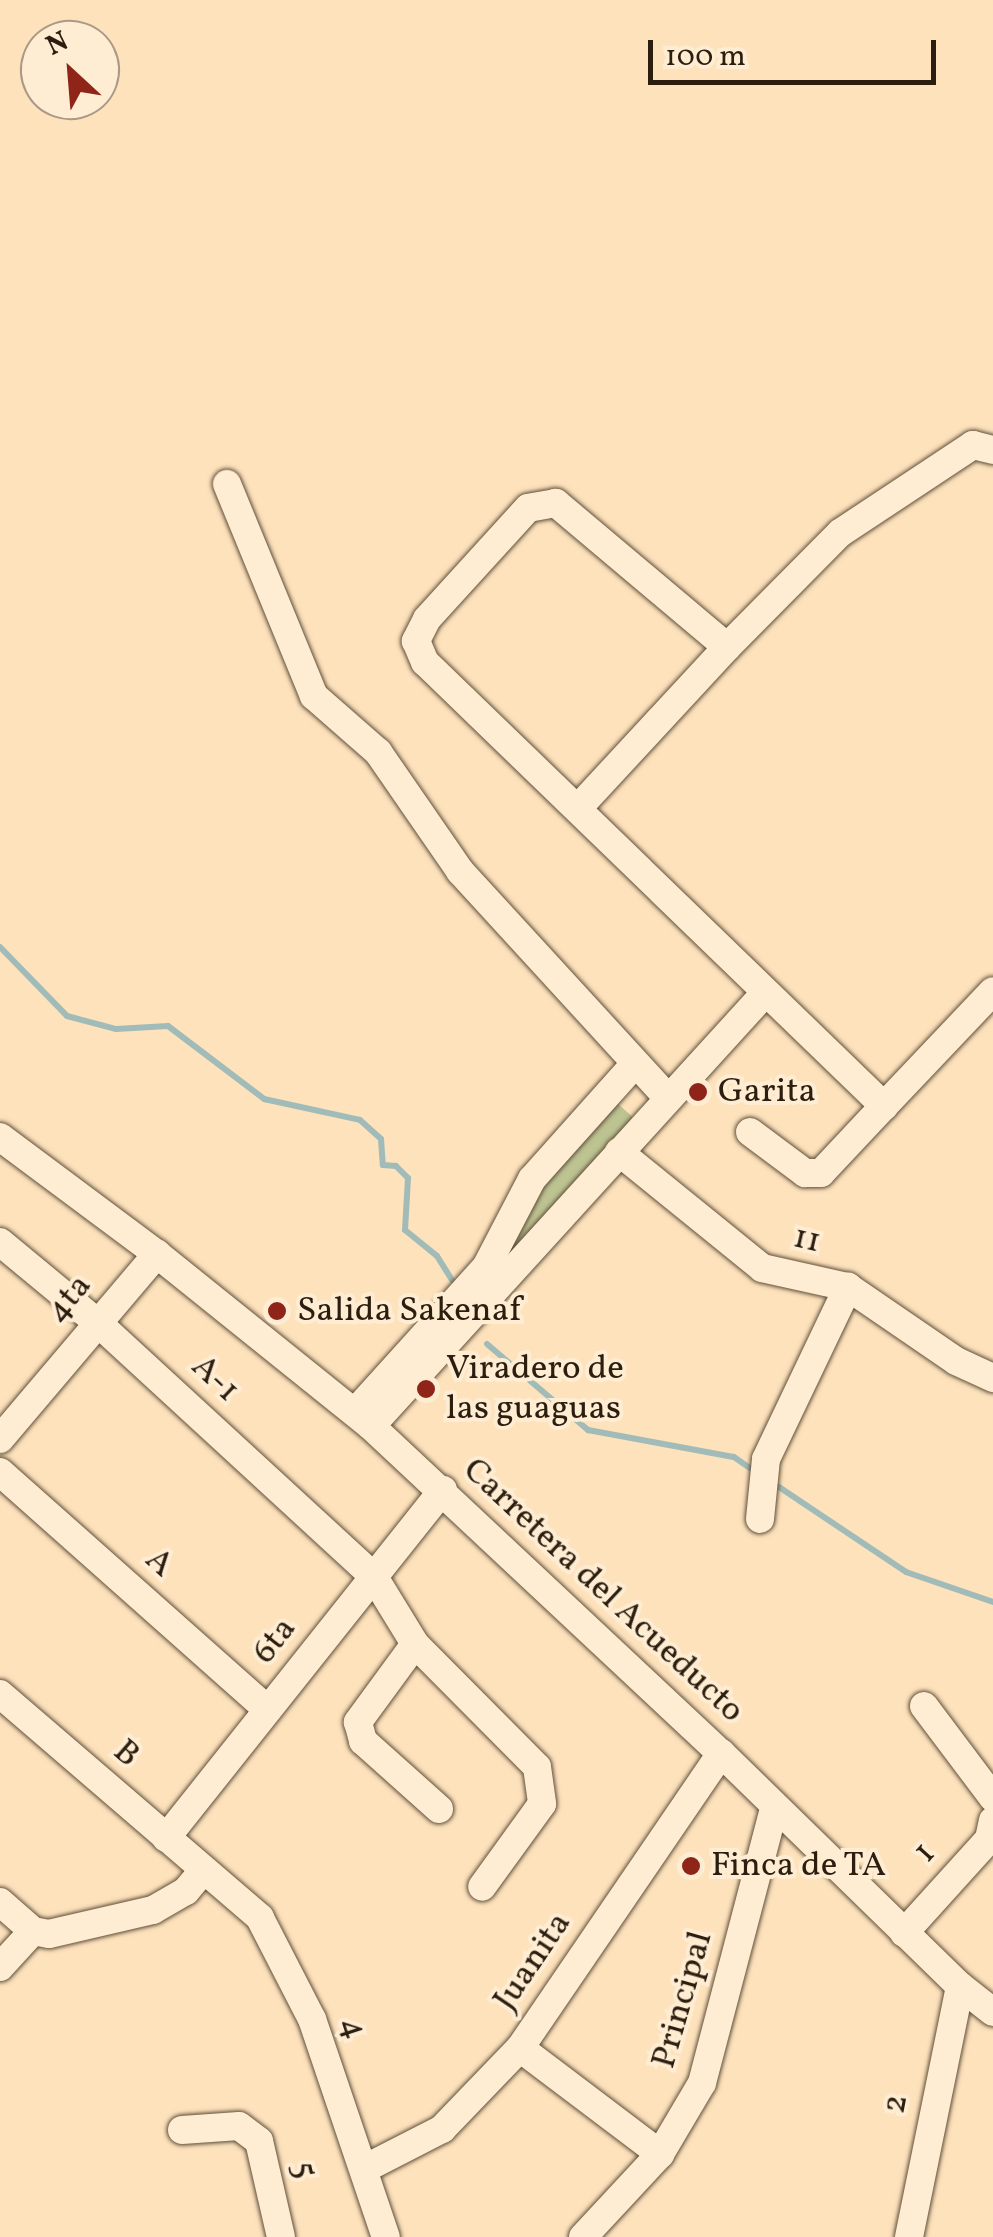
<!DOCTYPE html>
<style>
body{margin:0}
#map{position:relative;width:993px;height:2237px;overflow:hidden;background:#fde2bc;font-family:Vollkorn,serif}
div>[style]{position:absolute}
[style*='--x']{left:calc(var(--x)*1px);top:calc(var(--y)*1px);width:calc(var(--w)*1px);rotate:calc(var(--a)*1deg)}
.green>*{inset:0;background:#bdc492}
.stream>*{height:6px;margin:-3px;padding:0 3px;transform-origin:3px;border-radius:3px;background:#a1bcb8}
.roads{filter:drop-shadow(0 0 2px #604f3a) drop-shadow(0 0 2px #604f3a)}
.minor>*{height:28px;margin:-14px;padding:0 14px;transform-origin:14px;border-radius:14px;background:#feecd3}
.dots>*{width:28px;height:28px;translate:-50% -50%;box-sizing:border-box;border:5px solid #feecd3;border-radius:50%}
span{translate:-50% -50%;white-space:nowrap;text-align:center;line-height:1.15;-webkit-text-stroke:8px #feecd3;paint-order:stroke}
.poi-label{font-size:35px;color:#2b1e0f}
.left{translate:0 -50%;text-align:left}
.street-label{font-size:35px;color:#2b1e0f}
.north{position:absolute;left:20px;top:20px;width:100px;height:100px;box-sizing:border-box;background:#feecd3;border:2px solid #aa9a85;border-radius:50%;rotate:334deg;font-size:28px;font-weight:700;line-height:40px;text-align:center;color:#2b1e0f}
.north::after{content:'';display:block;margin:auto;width:35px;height:45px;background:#8f2418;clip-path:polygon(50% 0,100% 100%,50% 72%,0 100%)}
.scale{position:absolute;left:648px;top:40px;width:288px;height:45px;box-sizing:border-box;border:5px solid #2b1e0f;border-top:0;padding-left:12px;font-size:30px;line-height:35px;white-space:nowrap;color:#2b1e0f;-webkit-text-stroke:8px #feecd3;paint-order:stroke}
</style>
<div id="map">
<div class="green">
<div style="clip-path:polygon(616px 1102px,637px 1121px,517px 1252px,512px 1250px,509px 1245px,541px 1182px)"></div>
</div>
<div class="stream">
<div style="--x:0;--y:947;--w:96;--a:45.8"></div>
<div style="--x:67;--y:1016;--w:51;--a:14.9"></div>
<div style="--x:116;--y:1029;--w:52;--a:-3.3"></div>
<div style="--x:168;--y:1026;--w:121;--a:37.2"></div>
<div style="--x:264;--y:1099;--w:98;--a:12.3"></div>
<div style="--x:360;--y:1120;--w:28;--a:42"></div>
<div style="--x:381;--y:1139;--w:26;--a:86"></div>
<div style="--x:383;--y:1165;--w:13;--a:4"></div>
<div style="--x:396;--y:1166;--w:17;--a:45"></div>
<div style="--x:408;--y:1178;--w:52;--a:93.3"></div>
<div style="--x:405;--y:1230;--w:41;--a:39.1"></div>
<div style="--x:437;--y:1256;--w:28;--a:58"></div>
<div style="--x:487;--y:1344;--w:133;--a:40.4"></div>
<div style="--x:588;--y:1430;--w:148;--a:10.5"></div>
<div style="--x:734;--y:1457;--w:19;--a:35"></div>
<div style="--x:779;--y:1487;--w:153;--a:33.8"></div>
<div style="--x:906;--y:1572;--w:92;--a:19"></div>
</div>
<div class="roads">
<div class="minor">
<div style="--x:993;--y:450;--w:21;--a:-166"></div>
<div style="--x:973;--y:445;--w:159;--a:146.5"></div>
<div style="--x:840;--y:533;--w:161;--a:134.7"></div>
<div style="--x:727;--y:647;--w:224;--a:-139.9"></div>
<div style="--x:556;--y:503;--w:28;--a:170"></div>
<div style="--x:528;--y:508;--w:150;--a:132.3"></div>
<div style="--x:427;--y:619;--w:25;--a:117"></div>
<div style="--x:416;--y:641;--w:23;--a:67"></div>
<div style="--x:425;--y:662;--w:639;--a:44.05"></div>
<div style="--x:884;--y:1106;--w:158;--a:-46.5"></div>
<div style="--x:227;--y:484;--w:229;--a:67.7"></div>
<div style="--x:314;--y:696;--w:85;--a:41.2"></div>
<div style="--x:378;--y:752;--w:145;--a:55.4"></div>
<div style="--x:460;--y:871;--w:306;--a:47.5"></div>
<div style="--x:579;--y:807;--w:218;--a:-47.2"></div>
<div style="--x:750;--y:1132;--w:69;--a:36.7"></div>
<div style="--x:805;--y:1173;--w:16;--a:0"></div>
<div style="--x:821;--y:1173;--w:92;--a:-46.8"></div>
<div style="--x:0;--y:1137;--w:196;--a:36.7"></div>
<div style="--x:157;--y:1254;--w:275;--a:38.8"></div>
<div style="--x:371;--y:1426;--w:479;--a:43.1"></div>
<div style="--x:721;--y:1753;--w:334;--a:44.3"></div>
<div style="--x:960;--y:1986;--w:42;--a:38.2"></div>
<div style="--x:619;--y:1152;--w:184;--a:39"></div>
<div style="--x:762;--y:1268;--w:88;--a:12.5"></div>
<div style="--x:848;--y:1287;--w:131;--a:34.4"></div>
<div style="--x:956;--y:1361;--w:41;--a:24.7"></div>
<div style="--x:0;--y:1242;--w:127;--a:39.6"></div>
<div style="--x:98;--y:1323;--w:375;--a:42.6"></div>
<div style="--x:374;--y:1577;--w:79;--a:58.5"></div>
<div style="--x:415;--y:1644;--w:173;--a:45.2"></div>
<div style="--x:537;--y:1767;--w:37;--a:82"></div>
<div style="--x:542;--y:1804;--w:102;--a:125.9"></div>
<div style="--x:355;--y:1412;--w:195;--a:-47.9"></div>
<div style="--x:486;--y:1267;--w:99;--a:-62.4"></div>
<div style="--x:532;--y:1179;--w:153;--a:-48.2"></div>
<div style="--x:371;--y:1426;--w:585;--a:-47.7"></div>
<div style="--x:0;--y:1439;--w:243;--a:-49.7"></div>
<div style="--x:0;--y:1472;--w:358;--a:41.6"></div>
<div style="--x:760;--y:1519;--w:60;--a:-84.3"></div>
<div style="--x:766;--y:1459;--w:191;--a:-64.5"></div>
<div style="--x:415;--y:1644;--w:97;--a:126.2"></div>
<div style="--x:358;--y:1722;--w:20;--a:75"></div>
<div style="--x:363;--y:1741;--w:102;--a:41.8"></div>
<div style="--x:0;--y:1694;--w:343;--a:40.7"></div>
<div style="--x:260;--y:1918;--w:114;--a:62.8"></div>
<div style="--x:312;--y:2019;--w:230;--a:71.3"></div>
<div style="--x:924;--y:1706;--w:115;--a:53.1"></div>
<div style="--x:166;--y:1838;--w:445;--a:-51.5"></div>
<div style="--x:0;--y:1902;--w:44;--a:41.3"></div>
<div style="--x:904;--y:1933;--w:127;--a:-47.9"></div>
<div style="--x:989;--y:1839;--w:19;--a:-78"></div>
<div style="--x:0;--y:1967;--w:49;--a:-47.5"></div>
<div style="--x:33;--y:1931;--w:16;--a:11"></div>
<div style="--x:49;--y:1934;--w:107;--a:-13"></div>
<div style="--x:153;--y:1910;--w:38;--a:-30"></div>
<div style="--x:186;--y:1891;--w:26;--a:-50"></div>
<div style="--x:520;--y:2048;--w:176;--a:37.1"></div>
<div style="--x:182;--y:2130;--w:57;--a:-4"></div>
<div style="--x:239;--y:2126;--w:25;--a:37"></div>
<div style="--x:259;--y:2141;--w:98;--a:77.1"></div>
<div style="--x:364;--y:2169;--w:88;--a:-27.1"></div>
<div style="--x:442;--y:2129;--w:112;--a:-46.1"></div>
<div style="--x:520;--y:2048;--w:357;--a:-55.7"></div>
<div style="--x:583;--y:2237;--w:113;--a:-47.1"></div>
<div style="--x:660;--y:2154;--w:82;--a:-59.4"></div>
<div style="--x:702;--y:2083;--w:284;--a:-75.3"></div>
<div style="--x:909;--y:2237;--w:256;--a:-78.5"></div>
</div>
</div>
<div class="dots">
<div style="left:698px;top:1092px;background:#8f2418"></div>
<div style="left:277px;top:1311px;background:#8f2418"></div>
<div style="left:426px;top:1389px;background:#8f2418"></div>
<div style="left:691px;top:1866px;background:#8f2418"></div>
</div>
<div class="poi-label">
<span class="left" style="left:718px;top:1092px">Garita</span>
<span class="left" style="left:297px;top:1311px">Salida Sakenaf</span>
<span class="left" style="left:446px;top:1389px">Viradero de<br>las guaguas</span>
<span class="left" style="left:711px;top:1866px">Finca de TA</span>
</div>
<div class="street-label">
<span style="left:807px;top:1240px;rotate:13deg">11</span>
<span style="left:69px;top:1299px;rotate:-50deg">4ta</span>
<span style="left:215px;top:1379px;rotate:43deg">A-1</span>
<span style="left:159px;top:1563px;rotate:42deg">A</span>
<span style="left:603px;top:1591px;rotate:43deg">Carretera del Acueducto</span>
<span style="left:275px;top:1641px;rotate:-52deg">6ta</span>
<span style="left:126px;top:1754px;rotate:41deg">B</span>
<span style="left:925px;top:1853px;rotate:-48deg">1</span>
<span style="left:533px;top:1962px;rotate:-56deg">Juanita</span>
<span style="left:683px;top:2000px;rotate:-74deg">Principal</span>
<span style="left:353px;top:2028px;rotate:72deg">4</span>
<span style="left:896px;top:2104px;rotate:-79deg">2</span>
<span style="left:304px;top:2170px;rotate:77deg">5</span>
</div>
<div class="north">N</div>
<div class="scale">100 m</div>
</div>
